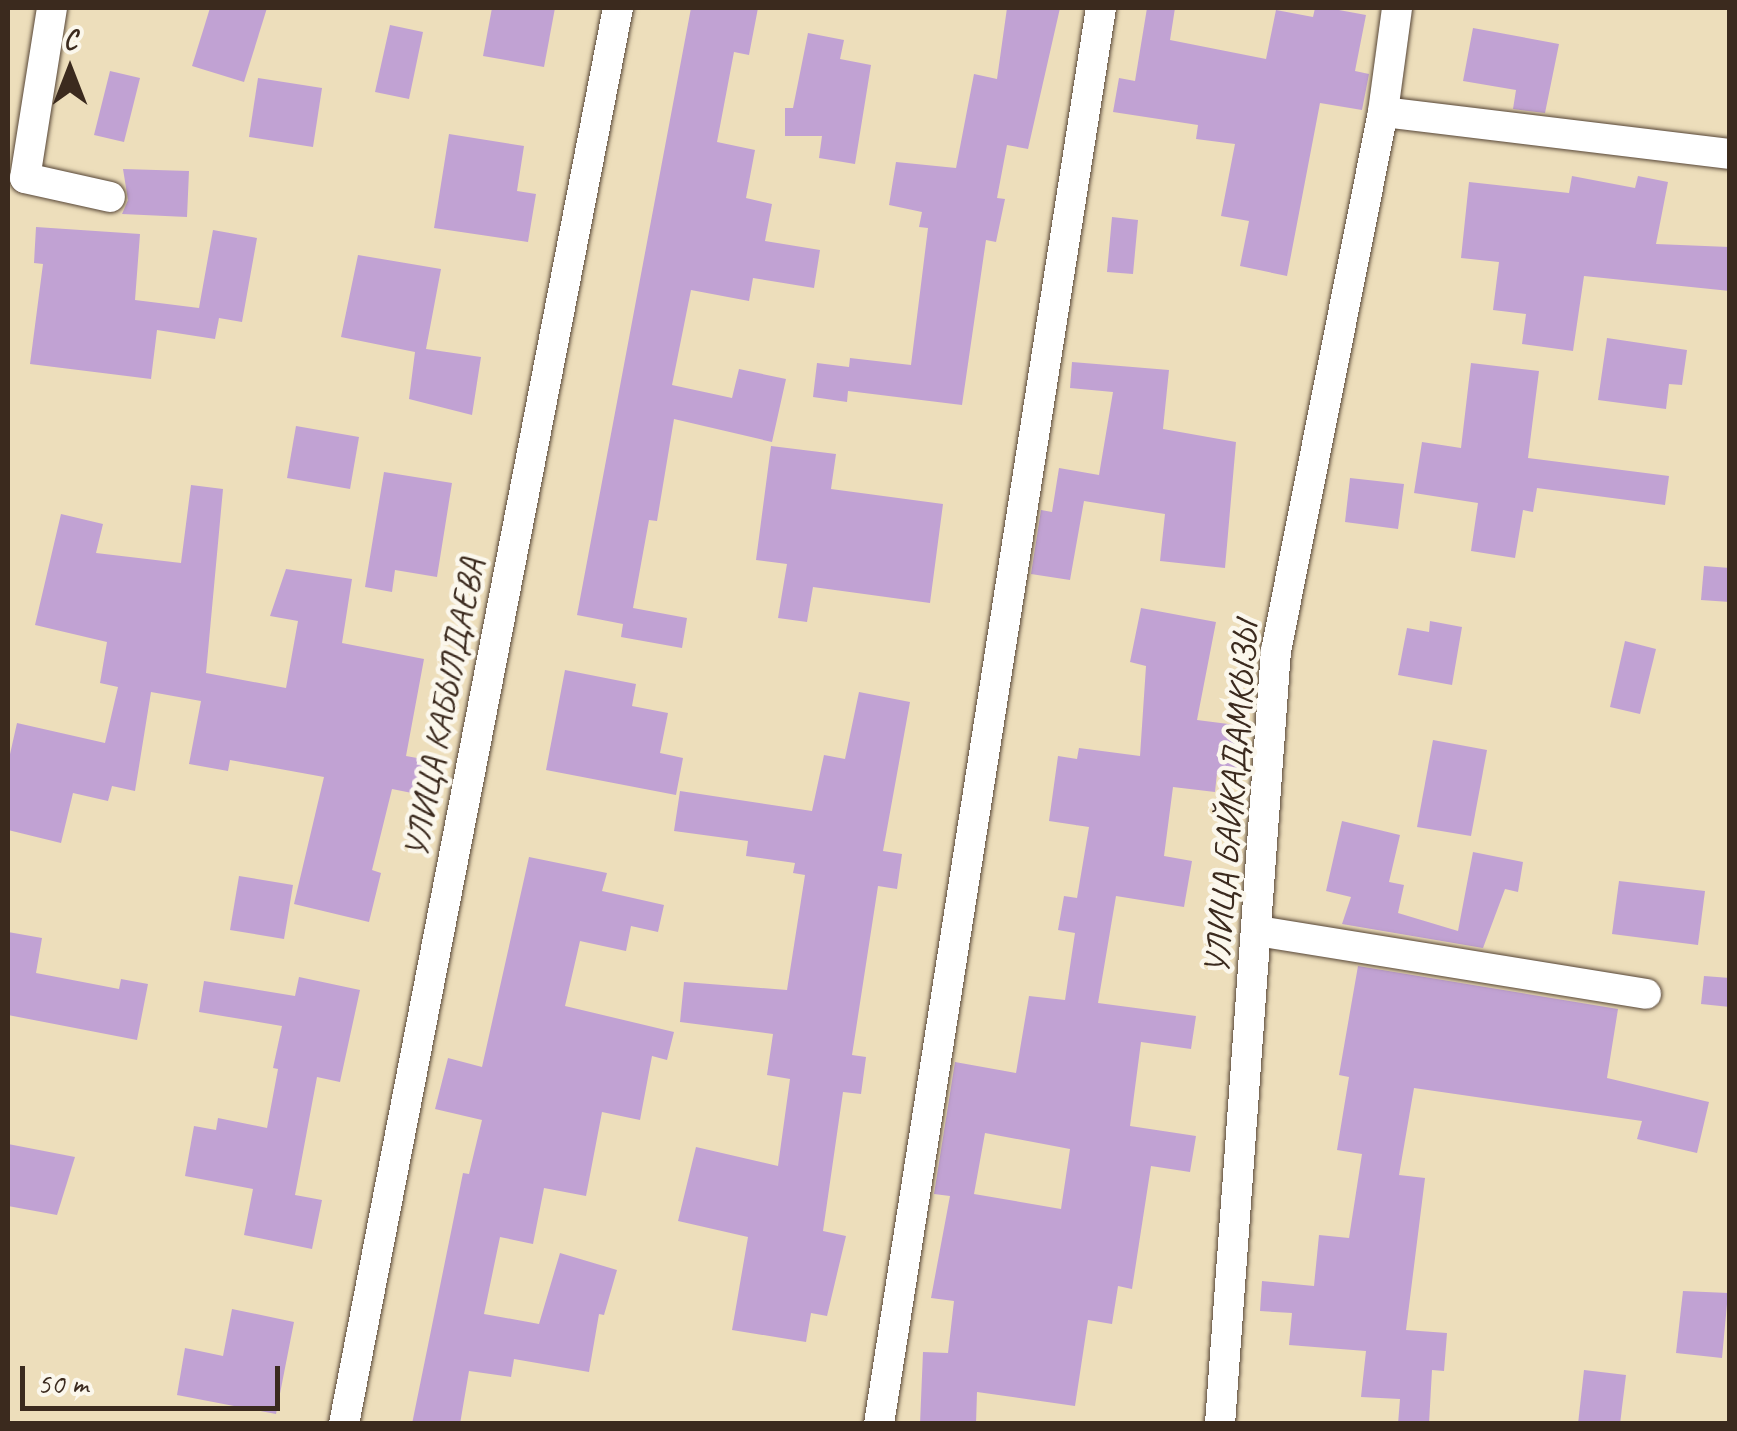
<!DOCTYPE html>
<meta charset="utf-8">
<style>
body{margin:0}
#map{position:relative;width:1737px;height:1431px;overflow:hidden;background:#eddebb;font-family:Caveat,sans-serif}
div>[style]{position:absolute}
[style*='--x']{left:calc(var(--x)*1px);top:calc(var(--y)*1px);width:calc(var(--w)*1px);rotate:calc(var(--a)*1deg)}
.building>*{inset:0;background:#c1a2d3}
.roads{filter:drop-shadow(0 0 2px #564536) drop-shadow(0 0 2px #564536)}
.street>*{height:30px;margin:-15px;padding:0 15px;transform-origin:15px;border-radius:15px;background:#fff}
span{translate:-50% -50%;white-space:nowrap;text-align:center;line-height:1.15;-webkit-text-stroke:9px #fbf7ec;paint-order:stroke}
.street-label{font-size:35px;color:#3b2a1e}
.frame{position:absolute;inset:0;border:10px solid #3b2a1e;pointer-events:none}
.north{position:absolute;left:20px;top:20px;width:100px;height:100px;-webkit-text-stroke:8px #fbf7ec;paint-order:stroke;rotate:0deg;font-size:28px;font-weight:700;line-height:40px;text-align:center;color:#3b2a1e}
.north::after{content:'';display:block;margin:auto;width:35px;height:45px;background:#3b2a1e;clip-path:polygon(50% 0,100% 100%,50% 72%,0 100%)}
.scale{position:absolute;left:20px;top:1366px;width:260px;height:45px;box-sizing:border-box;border:5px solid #3b2a1e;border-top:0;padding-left:12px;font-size:30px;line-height:35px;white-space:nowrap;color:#3b2a1e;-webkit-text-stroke:8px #fbf7ec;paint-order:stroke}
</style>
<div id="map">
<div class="building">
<div style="clip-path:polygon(210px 8px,267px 8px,244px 82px,192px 66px)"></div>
<div style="clip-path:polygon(492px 8px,555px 8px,544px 67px,483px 56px)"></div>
<div style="clip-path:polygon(691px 8px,758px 8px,749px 55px,734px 52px,717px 142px,755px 150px,746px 198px,772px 204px,765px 241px,820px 250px,814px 288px,753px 278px,749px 301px,691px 290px,672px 385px,732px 398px,739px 369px,786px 379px,772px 442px,674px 419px,657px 521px,649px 520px,633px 608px,687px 618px,682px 648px,621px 637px,623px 624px,577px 615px)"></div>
<div style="clip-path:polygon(1007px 8px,1060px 8px,1028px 149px,1007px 145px,997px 198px,1005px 199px,996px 242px,986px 240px,962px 405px,848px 391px,847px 402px,813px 397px,817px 363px,849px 367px,850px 358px,911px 365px,928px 228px,919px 227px,922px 212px,889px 205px,896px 162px,956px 168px,974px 74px,997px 79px)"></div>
<div style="clip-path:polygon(1147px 8px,1175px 8px,1170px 40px,1266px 59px,1276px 10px,1313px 17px,1315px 8px,1328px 8px,1366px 15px,1355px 71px,1369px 74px,1362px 110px,1320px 103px,1287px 276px,1240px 266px,1249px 221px,1221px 216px,1235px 144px,1196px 139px,1198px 125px,1113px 112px,1119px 78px,1135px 81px)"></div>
<div style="clip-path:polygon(390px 25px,423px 32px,409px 99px,375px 92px)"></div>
<div style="clip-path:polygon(1473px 28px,1559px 44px,1545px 113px,1513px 109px,1516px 90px,1463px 81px)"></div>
<div style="clip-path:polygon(808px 33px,844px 40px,840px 59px,871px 65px,855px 164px,819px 158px,822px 136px,785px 136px,785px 108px,793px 108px)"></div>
<div style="clip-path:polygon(110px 71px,140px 78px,124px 142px,94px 135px)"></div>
<div style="clip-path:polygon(258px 78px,322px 88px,313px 147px,249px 137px)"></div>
<div style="clip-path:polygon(449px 134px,524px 146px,517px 191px,536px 194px,528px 242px,434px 228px)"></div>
<div style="clip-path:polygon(123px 169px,189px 171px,187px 217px,122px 214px,128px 200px)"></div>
<div style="clip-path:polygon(1572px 176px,1635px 188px,1638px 176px,1668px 182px,1656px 244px,1729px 247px,1730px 291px,1584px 276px,1573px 351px,1522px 344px,1526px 314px,1493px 310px,1499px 262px,1461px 258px,1469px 182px,1569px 193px)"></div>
<div style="clip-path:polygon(1112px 217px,1138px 220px,1133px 274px,1107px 272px)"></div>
<div style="clip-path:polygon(36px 227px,140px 234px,135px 300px,199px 308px,213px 230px,257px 238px,242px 322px,219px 318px,215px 339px,157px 330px,151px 379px,30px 364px,43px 264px,34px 263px)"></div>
<div style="clip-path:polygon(358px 255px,441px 269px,426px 349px,481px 357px,472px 415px,409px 399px,415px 352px,341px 337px)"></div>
<div style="clip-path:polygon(1607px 338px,1687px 350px,1682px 385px,1669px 384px,1666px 409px,1598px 400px)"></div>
<div style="clip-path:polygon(1072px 362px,1169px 370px,1163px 429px,1236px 442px,1225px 568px,1160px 561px,1165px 514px,1084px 501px,1070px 580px,1031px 574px,1041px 510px,1052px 512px,1059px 468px,1099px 475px,1113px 392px,1070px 388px)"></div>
<div style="clip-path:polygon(1471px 363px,1539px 371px,1528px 458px,1669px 476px,1665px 505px,1537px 488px,1533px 512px,1523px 510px,1515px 558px,1471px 551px,1478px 503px,1414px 493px,1422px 442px,1461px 448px)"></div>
<div style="clip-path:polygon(296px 426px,359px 437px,350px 489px,287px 478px)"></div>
<div style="clip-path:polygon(771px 446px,836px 454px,831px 489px,943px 504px,930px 603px,813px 587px,807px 622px,778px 618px,787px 564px,756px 560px)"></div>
<div style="clip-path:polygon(384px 472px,452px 483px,437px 577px,395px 570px,392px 592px,365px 587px)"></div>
<div style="clip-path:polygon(1350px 478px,1404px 484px,1398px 529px,1345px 522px)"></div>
<div style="clip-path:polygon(191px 485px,223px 489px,206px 673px,286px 688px,298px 621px,270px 616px,286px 569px,352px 579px,342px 643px,424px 659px,406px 756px,428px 760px,422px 795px,392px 789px,372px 870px,381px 873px,369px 922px,294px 904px,324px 777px,230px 760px,228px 771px,189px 764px,201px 701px,151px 692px,135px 791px,112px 786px,108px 801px,73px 793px,61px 843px,8px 830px,8px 763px,17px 723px,105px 743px,118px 687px,100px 683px,107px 642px,35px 625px,61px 514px,103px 524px,96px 553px,181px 563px)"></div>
<div style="clip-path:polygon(1704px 566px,1730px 568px,1730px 602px,1701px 600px)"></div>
<div style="clip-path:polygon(evenodd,1141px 608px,1216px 622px,1197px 720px,1244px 726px,1238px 776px,1217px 773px,1215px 792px,1173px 787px,1164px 856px,1192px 861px,1184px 907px,1116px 896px,1098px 1003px,1196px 1016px,1191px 1049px,1141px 1042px,1130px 1126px,1196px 1136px,1190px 1172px,1151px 1166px,1132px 1289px,1118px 1286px,1112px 1324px,1088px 1320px,1075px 1406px,977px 1392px,976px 1424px,920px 1424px,923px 1352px,948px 1353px,954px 1301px,931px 1298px,950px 1196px,934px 1194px,955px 1062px,1016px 1073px,1029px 996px,1065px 1000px,1075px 933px,1058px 930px,1064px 896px,1077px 898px,1089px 827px,1049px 821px,1058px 756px,1077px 759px,1079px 748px,1140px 756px,1146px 666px,1130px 662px,1141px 608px,985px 1133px,1070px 1149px,1061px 1209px,974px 1194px,985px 1133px)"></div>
<div style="clip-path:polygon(1430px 621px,1462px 627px,1452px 685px,1398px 675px,1407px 628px,1429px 632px)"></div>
<div style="clip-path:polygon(1625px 641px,1656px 649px,1640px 714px,1610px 707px)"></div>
<div style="clip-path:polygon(565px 670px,636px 684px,632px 706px,668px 713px,660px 753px,683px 758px,676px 795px,546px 770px)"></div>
<div style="clip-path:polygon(859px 692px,910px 702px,883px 851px,902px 854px,897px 889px,878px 886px,852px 1055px,866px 1057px,861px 1094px,843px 1092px,823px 1231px,846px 1236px,827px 1316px,811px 1313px,806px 1342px,732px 1330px,748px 1237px,678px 1221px,696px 1147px,778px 1166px,790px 1079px,767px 1075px,773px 1034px,680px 1022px,684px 982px,787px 990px,805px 875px,793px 873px,795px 863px,746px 856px,748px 841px,674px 831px,680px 791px,812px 811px,824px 755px,845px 759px)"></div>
<div style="clip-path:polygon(1433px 740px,1487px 750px,1471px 836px,1417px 827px)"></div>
<div style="clip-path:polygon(1342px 821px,1400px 835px,1389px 882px,1404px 885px,1398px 913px,1458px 931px,1473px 852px,1523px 862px,1518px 892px,1505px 889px,1483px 948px,1342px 924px,1351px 897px,1326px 891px)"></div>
<div style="clip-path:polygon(529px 857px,607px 873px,602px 891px,664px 905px,658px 932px,631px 926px,626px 951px,580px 941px,565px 1006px,674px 1032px,667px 1060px,652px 1056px,640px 1120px,602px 1112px,586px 1196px,544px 1188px,533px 1244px,500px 1237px,484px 1314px,539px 1324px,560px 1253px,617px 1270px,604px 1315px,599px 1314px,589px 1372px,514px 1359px,511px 1377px,469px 1371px,460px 1424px,412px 1424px,463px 1173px,469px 1174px,482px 1120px,435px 1109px,448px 1058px,482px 1067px)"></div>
<div style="clip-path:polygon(239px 876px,293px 885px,284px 939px,230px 930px)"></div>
<div style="clip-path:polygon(1619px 881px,1705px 891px,1698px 945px,1612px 934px)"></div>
<div style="clip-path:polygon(8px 932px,42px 938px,36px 973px,119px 989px,121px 979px,148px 984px,137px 1040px,8px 1015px)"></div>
<div style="clip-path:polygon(1358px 966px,1618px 1009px,1607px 1078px,1709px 1102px,1697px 1153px,1637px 1139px,1642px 1121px,1414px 1088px,1399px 1175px,1425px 1178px,1406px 1330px,1447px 1333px,1444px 1371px,1432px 1370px,1429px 1424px,1398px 1424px,1400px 1399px,1361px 1397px,1366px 1351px,1289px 1345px,1292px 1313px,1260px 1311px,1262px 1281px,1314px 1286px,1319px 1235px,1349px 1238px,1362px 1154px,1337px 1150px,1349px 1077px,1339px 1075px)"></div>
<div style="clip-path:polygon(1704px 976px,1730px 978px,1730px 1007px,1701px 1004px)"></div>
<div style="clip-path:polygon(299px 977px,360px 990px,340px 1082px,317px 1077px,295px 1195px,322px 1200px,312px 1249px,244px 1235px,253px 1189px,185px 1176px,194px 1126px,216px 1130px,218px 1118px,267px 1128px,278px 1069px,273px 1068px,282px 1026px,199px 1012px,204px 981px,295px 996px)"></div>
<div style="clip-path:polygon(8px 1144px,75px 1157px,57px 1215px,8px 1206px)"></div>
<div style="clip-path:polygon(1683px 1291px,1728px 1293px,1722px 1358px,1676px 1353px)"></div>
<div style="clip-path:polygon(232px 1309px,294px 1322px,276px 1414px,177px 1395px,185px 1348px,223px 1356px)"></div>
<div style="clip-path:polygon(1584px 1370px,1626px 1375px,1620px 1424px,1578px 1424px)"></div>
</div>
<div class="roads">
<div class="street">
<div style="--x:52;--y:8;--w:172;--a:99"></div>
<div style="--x:25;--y:178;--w:87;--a:12.6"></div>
<div style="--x:1383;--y:112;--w:350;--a:6.9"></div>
<div style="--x:1258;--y:931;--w:393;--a:9.2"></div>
<div style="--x:344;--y:1424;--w:1442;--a:-79.05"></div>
<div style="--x:879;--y:1424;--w:1433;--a:-81.09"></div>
<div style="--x:1220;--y:1424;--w:775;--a:-85.86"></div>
<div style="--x:1276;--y:651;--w:550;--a:-78.77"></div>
<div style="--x:1383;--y:112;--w:105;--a:-82.3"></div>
</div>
</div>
<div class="street-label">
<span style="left:444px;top:708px;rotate:-79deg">УЛИЦА КАБЫЛДАЕВА</span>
<span style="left:1232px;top:798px;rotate:-85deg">УЛИЦА БАЙКАДАМКЫЗЫ</span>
</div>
<div class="frame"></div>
<div class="north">С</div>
<div class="scale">50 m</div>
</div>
